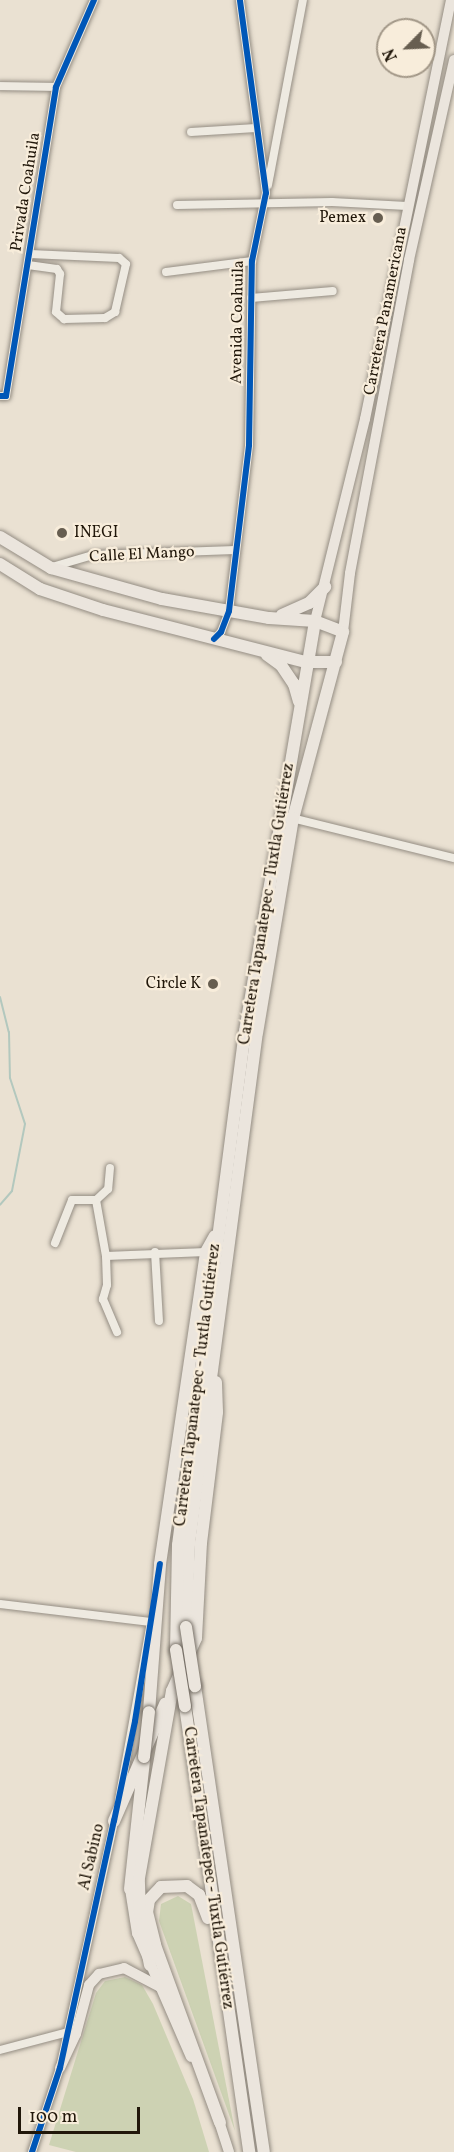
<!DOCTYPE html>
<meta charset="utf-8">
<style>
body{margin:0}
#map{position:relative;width:454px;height:2152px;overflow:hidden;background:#eae1d2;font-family:Vollkorn,serif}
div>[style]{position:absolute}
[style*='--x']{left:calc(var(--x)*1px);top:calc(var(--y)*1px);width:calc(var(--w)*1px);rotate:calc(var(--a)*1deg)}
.green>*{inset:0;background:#cdd2b3}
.stream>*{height:2px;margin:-1px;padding:0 1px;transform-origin:1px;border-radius:1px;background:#b3c8be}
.roads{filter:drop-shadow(0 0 2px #948d83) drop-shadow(0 0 2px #948d83)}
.minor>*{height:8px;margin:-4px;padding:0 4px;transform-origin:4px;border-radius:4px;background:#eeeae1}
.major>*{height:10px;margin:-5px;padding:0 5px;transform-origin:5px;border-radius:5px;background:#ebe5dd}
.highway>*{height:12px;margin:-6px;padding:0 6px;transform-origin:6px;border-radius:6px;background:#ebe5dd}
.bridges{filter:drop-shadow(0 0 2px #787168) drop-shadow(0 0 2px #787168)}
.highway-bridge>*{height:12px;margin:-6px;padding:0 6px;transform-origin:6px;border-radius:6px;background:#ebe5dd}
.cycleway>*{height:6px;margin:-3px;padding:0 3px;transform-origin:3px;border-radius:3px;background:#0057b8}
.dots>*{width:16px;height:16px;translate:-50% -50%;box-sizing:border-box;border:3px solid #f8eddb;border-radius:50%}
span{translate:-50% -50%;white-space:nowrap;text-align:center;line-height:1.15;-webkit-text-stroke:4.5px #f8eddb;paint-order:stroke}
.street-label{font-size:16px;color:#21170a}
.poi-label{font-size:16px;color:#21170a}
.right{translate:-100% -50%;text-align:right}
.left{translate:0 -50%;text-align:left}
.north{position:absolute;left:376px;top:18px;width:60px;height:60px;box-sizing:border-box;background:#f8eddb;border:2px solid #a29787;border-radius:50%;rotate:246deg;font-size:16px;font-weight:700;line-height:24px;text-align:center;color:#21170a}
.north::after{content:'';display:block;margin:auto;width:21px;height:27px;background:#675e50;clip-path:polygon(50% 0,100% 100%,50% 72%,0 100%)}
.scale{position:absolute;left:18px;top:2107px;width:122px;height:27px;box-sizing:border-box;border:3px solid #21170a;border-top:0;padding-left:8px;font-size:18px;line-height:21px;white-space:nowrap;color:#21170a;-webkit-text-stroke:4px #f8eddb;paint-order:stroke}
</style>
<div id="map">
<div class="green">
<div style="clip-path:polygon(178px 1896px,191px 1904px,235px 2131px,159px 1921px,161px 1904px)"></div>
<div style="clip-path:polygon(125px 1977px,142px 1985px,153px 2004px,193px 2099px,209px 2152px,76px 2152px,49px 2145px,96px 1993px,105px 1981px)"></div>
</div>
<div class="stream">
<div style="--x:0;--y:997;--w:36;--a:76"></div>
<div style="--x:9;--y:1032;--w:46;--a:88.8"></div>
<div style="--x:10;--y:1078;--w:48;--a:71.9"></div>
<div style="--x:25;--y:1124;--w:68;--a:101"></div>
<div style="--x:12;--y:1191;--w:18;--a:131"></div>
</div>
<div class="roads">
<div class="minor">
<div style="--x:0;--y:86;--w:56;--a:1"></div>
<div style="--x:191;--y:132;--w:65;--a:-3.5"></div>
<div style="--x:268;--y:185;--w:188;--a:-79.3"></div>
<div style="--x:177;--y:205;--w:155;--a:-1.1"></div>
<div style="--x:332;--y:202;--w:75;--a:3.1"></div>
<div style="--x:28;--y:265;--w:29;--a:8"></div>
<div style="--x:57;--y:269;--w:6;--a:59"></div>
<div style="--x:60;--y:274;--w:38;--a:96"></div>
<div style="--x:56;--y:312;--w:11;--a:41"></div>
<div style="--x:64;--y:319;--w:41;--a:-1.4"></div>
<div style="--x:105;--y:318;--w:12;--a:-31"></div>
<div style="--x:115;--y:312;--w:49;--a:-77.1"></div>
<div style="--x:126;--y:264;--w:9;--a:-139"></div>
<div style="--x:119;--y:258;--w:89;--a:-177.4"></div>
<div style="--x:166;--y:272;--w:87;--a:-7.3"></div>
<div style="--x:251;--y:298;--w:82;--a:-4.9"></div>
<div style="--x:0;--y:396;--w:6;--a:0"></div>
<div style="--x:6;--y:396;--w:313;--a:-80.8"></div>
<div style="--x:56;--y:87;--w:95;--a:-66.4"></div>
<div style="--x:52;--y:567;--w:43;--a:-16.3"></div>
<div style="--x:93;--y:555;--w:142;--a:-2"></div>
<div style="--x:214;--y:639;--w:10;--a:-45"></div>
<div style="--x:221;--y:632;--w:22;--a:-69"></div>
<div style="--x:229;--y:611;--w:167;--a:-83.1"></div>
<div style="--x:249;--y:445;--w:184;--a:-89.1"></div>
<div style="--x:252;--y:261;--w:69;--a:-78.4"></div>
<div style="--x:266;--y:193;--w:195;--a:-97.7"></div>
<div style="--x:288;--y:817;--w:171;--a:13.9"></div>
<div style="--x:110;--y:1168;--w:21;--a:95"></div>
<div style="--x:108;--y:1189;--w:16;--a:137"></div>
<div style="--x:96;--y:1200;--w:57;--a:79.9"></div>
<div style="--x:106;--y:1256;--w:29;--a:88"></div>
<div style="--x:107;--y:1285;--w:15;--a:106"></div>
<div style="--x:103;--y:1299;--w:36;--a:67"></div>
<div style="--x:55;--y:1243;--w:46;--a:-68.4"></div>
<div style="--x:72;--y:1200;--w:24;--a:0"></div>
<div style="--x:155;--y:1252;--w:69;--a:86.7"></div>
<div style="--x:106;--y:1256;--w:100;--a:-2.3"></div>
<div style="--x:0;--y:1604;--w:152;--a:6.8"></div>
<div style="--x:119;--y:1800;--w:176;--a:-79.8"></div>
<div style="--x:0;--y:2050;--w:70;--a:-14.8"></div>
<div style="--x:32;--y:2152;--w:89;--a:-71.6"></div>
<div style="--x:60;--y:2068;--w:256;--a:-77.6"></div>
</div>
<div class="major">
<div style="--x:315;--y:621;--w:208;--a:-76.1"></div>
<div style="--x:365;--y:419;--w:428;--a:-78.4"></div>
<div style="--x:343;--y:632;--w:59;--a:-83.2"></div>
<div style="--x:350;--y:573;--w:319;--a:-79.3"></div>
<div style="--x:409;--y:260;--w:205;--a:-77.3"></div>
<div style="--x:130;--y:1889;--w:45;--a:81"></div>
<div style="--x:137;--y:1933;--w:135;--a:66.5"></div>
<div style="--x:60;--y:2068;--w:38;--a:-65"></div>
<div style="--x:76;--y:2034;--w:51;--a:-75.1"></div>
<div style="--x:89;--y:1985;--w:15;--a:-48"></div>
<div style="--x:99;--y:1974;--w:26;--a:-13"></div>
<div style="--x:124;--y:1968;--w:41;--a:27.8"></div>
<div style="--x:217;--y:2115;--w:39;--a:72"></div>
</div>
<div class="highway">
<div style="--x:0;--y:537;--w:60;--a:31.3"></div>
<div style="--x:51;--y:568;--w:115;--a:15.6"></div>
<div style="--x:162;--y:599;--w:109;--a:10.1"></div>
<div style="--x:269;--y:618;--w:46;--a:3.7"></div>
<div style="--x:315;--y:621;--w:30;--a:21"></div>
<div style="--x:343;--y:632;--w:193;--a:105"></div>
<div style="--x:293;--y:818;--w:217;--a:99.5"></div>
<div style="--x:257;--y:1032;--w:516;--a:97.57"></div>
<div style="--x:189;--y:1544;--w:83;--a:92.1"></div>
<div style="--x:0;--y:564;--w:47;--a:32"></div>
<div style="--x:40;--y:589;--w:66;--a:18.4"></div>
<div style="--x:103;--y:610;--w:210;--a:14.4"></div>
<div style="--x:306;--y:662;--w:30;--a:0"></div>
<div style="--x:282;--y:615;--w:30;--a:-24"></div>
<div style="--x:309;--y:603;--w:23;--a:-45"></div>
<div style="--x:267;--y:655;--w:17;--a:36"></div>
<div style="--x:281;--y:665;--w:23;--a:56"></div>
<div style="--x:294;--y:684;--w:18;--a:74"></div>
<div style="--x:176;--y:1650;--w:105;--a:-88.9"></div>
<div style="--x:178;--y:1545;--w:518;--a:-82.57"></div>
<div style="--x:245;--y:1031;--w:416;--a:-80.3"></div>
<div style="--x:195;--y:1686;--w:471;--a:81.6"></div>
<div style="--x:185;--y:1706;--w:451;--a:81.8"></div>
<div style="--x:149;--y:1712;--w:148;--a:-85.7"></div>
<div style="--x:160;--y:1564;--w:315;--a:-81.6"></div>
<div style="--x:206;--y:1252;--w:18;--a:-61"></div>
<div style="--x:114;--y:1821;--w:128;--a:-66.4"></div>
<div style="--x:130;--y:1889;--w:129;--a:-83.8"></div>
<div style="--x:208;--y:1918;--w:25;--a:-111"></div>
<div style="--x:199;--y:1895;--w:15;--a:-143"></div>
<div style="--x:187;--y:1886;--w:26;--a:178"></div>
<div style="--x:161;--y:1887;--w:18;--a:133"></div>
<div style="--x:149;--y:1900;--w:12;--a:99"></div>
<div style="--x:147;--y:1912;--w:34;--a:76"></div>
<div style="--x:155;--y:1945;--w:189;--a:69.9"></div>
<div style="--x:150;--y:1965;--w:53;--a:-100.9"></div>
<div style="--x:140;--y:1913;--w:35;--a:-92"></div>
<div style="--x:139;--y:1878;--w:190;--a:-80"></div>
<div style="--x:172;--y:1691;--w:58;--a:-65.6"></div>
<div style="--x:196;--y:1638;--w:95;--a:-87"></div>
<div style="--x:201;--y:1543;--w:132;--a:-83"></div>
<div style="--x:217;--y:1412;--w:30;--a:-92"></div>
</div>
</div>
<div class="bridges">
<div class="highway-bridge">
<div style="--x:186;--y:1627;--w:60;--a:81.3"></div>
<div style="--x:176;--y:1650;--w:57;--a:80.9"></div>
<div style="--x:144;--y:1757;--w:45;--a:-83.7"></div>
</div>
</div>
<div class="cycleway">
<div style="--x:0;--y:396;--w:6;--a:0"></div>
<div style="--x:6;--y:396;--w:313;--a:-80.8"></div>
<div style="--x:56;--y:87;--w:95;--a:-66.4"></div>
<div style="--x:214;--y:639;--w:10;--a:-45"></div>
<div style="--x:221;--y:632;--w:22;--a:-69"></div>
<div style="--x:229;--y:611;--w:167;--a:-83.1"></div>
<div style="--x:249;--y:445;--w:184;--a:-89.1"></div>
<div style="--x:252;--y:261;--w:69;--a:-78.4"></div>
<div style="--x:266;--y:193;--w:195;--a:-97.7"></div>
<div style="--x:32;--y:2152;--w:89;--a:-71.6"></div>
<div style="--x:60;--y:2068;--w:253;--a:-77.7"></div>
<div style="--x:114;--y:1821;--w:102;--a:-78.1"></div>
<div style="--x:135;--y:1721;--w:159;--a:-81"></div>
</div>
<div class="dots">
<div style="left:378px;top:218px;background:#675e50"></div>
<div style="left:62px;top:533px;background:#675e50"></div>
<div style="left:213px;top:984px;background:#675e50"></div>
</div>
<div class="street-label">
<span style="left:26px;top:192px;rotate:-81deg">Privada Coahuila</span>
<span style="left:386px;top:311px;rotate:-79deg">Carretera Panamericana</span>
<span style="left:238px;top:322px;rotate:-89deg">Avenida Coahuila</span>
<span style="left:142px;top:555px;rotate:-3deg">Calle El Mango</span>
<span style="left:267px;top:904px;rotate:-81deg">Carretera Tapanatepec - Tuxtla Gutiérrez</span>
<span style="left:198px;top:1385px;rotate:-83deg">Carretera Tapanatepec - Tuxtla Gutiérrez</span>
<span style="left:92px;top:1857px;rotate:-77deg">Al Sabino</span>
<span style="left:208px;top:1868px;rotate:82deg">Carretera Tapanatepec - Tuxtla Gutiérrez</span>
</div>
<div class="poi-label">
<span class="right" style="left:366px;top:218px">Pemex</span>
<span class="left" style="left:74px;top:533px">INEGI</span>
<span class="right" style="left:201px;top:984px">Circle K</span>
</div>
<div class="north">N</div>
<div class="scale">100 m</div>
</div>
